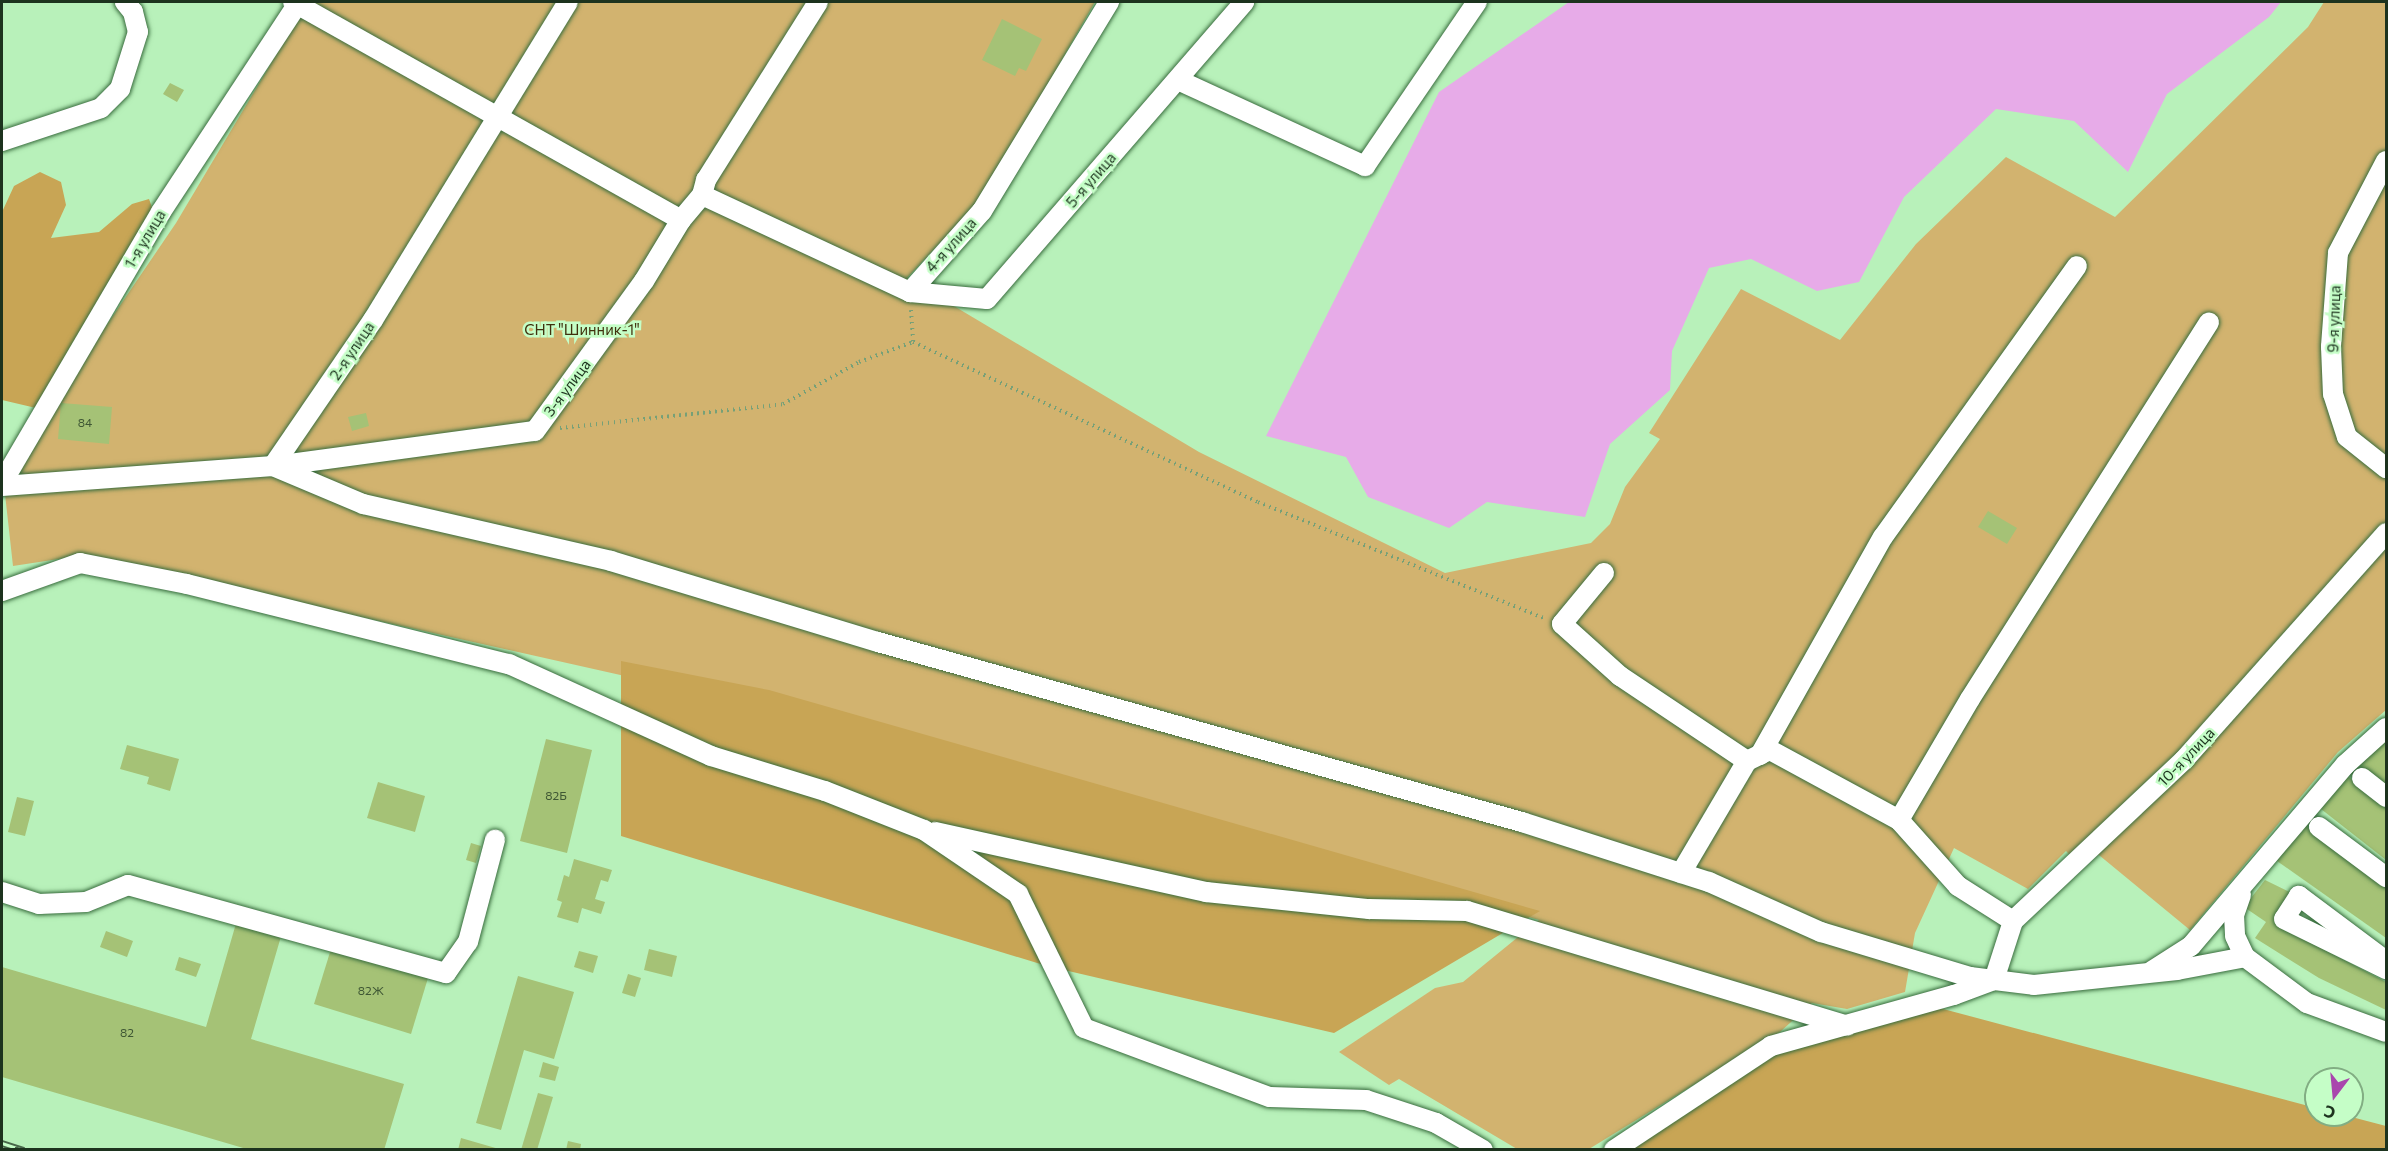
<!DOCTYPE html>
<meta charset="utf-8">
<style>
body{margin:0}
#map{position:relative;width:2388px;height:1151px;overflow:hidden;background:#b8f1ba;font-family:Commissioner,sans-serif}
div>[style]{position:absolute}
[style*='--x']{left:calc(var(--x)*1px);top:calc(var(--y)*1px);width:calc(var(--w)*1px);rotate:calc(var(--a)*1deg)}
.green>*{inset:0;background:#d2b36f}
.forest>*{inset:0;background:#c8a555}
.water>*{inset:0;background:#e7abe8}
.building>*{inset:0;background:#a5c276}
.path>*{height:4px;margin-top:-2px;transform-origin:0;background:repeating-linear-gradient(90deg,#76a077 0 1.5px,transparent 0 6px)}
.roads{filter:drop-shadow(0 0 2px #386c3d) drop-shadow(0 0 2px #386c3d)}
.minor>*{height:20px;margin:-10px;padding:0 10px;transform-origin:10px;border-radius:10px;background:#fff}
.rail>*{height:7px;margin-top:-3.5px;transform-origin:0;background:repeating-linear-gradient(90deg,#c5fec7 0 14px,#48684a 0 28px);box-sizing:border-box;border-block:2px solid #48684a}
span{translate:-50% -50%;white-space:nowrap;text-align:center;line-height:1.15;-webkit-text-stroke:5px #c5fec7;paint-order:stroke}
.number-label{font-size:12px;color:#3f5734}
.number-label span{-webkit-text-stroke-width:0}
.street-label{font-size:15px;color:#1d331e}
.park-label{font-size:15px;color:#40310e}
.frame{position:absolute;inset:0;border:3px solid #1d331e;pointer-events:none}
.north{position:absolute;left:2304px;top:1067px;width:60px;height:60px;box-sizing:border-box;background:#c5fec7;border:2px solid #82ad83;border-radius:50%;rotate:196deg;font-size:16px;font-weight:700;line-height:24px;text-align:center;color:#1d331e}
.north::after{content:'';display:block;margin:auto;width:21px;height:27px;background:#a946ad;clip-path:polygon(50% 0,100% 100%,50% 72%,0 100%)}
</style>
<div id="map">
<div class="green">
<div style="clip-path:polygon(289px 2px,1095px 2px,983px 197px,907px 278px,1199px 452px,1445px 573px,1591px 543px,1610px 524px,1625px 487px,1660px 439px,1649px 433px,1741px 289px,1840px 340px,1916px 244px,2006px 157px,2115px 217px,2308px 27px,2324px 2px,2386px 2px,2386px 710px,2338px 752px,2190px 930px,2088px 846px,2075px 860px,2066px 851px,2028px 889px,1954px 848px,1915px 933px,1905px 992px,1847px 1009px,1812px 1003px,1780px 1032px,1589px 1149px,1517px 1149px,1399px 1079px,1389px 1085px,1339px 1052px,1435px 988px,1463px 982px,1539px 920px,772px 709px,85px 555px,13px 566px,4px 485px,34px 432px,176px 223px,292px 28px)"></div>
</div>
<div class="forest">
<div style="clip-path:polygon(40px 172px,61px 182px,66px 205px,51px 238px,99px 232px,132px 204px,149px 199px,153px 210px,36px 408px,2px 400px,2px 212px,14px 186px)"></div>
<div style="clip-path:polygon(621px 661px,769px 690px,1540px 911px,1334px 1033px,1047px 966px,621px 836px)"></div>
<div style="clip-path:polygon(1913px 1001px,2316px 1108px,2316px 1115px,2344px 1115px,2386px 1126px,2386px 1150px,1609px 1150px,1780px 1045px)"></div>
</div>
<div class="water">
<div style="clip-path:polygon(1569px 2px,2281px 2px,2269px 17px,2167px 94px,2128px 172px,2074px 121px,1996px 109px,1904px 197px,1859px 282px,1817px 291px,1751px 259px,1709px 268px,1672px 351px,1670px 390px,1610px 444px,1585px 517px,1487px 502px,1449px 528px,1368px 497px,1346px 457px,1266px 436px,1439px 92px)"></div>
</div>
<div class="building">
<div style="clip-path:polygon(1002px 19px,1042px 39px,1026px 71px,1019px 68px,1015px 76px,982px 60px)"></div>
<div style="clip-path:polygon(170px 83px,184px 90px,177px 102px,163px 94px)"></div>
<div style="clip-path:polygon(61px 403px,112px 407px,109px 444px,58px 439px)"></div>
<div style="clip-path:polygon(366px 413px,369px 426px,352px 431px,348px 417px)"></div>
<div style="clip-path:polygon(1988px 511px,2017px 528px,2007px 544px,1978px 527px)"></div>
<div style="clip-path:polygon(2386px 733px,2386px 787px,2357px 764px)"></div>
<div style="clip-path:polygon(546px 739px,592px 750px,567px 853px,520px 841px)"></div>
<div style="clip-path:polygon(127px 745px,179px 759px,170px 791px,147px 784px,149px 777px,120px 769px)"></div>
<div style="clip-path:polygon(2344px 773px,2386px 808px,2386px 860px,2321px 809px)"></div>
<div style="clip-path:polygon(378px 782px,425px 796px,415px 832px,367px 818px)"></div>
<div style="clip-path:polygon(17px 797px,34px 801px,25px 836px,8px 832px)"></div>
<div style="clip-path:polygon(2302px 823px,2386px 888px,2386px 938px,2277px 861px)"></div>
<div style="clip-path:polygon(471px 843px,481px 846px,476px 863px,466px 860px)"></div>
<div style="clip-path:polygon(574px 859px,612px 870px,608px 882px,601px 880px,595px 899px,605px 902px,601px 914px,582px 908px,578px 923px,557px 917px,562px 902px,557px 900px,564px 875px,569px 877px)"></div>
<div style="clip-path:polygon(2265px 880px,2296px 895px,2277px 925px,2386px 982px,2386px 1010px,2319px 978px,2255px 938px,2266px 922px,2244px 907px)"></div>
<div style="clip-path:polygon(237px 920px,282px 933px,251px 1039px,404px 1084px,384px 1150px,250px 1150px,2px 1077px,2px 967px,206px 1027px)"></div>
<div style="clip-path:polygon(106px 931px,133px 941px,127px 957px,100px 947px)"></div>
<div style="clip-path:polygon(331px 949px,428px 978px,411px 1034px,314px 1004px)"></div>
<div style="clip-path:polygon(649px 949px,677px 956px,672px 977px,644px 970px)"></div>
<div style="clip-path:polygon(579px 951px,598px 956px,593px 973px,574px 967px)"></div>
<div style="clip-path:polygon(179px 957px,201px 964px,196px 977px,175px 970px)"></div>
<div style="clip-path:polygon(628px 974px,641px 978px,635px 997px,622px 993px)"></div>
<div style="clip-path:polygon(518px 976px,574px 992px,554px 1059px,524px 1050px,501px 1130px,476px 1123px)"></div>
<div style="clip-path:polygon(543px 1062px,559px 1067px,555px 1081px,539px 1077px)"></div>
<div style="clip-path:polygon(538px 1093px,553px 1097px,537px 1150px,521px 1150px)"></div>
<div style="clip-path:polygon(461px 1138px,499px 1149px,499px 1150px,458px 1150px)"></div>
<div style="clip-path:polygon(568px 1141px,581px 1144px,580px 1150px,566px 1150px)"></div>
</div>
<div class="path">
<div style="--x:911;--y:310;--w:32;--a:86"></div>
<div style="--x:913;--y:342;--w:380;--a:24.9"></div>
<div style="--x:1258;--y:502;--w:309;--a:22.1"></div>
<div style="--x:560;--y:428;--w:224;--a:-6.1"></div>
<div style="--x:783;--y:404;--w:87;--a:-28.9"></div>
<div style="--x:859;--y:362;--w:58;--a:-20.3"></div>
</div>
<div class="roads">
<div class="minor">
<div style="--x:293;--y:2;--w:445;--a:29.3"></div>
<div style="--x:1178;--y:80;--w:206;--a:24.7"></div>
<div style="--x:1365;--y:166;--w:199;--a:-55.7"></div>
<div style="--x:2;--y:141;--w:104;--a:-18.4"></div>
<div style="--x:101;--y:108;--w:27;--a:-45"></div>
<div style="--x:120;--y:89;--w:60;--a:-72.5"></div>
<div style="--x:138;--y:32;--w:21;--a:-104"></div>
<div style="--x:133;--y:12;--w:13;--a:-129"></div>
<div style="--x:2386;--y:161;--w:104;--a:117.6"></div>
<div style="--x:2338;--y:253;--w:94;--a:94.3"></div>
<div style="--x:2331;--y:347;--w:47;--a:87.6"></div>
<div style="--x:2333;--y:394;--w:45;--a:72"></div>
<div style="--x:2347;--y:437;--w:50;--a:38.5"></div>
<div style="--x:702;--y:195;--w:230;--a:25"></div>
<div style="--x:910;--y:292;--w:108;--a:-48.4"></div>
<div style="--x:982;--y:211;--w:245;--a:-58.7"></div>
<div style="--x:910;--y:292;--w:77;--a:5.2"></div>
<div style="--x:987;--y:299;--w:393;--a:-49.1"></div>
<div style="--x:273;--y:466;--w:98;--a:22.9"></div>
<div style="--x:363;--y:504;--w:254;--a:12.9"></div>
<div style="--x:611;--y:561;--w:279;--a:16.9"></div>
<div style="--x:878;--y:642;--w:669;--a:15.62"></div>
<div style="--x:1522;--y:822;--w:196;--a:17.8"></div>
<div style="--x:1709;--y:882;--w:123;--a:24.1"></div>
<div style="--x:1821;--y:932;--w:156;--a:16.8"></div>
<div style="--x:1970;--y:977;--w:64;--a:7.1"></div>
<div style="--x:2034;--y:985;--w:144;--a:-6"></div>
<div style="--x:2177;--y:970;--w:69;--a:-10.8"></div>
<div style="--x:2245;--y:957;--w:77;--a:36.6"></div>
<div style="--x:2307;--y:1003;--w:84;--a:20.2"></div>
<div style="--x:275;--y:466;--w:262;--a:-7.7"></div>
<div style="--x:535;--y:431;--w:185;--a:-54"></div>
<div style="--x:644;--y:281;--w:71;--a:-58.8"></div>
<div style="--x:681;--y:220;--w:33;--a:-50"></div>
<div style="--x:702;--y:195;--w:16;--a:-75"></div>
<div style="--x:706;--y:180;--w:210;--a:-57.8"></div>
<div style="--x:2;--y:483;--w:314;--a:-59.6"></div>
<div style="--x:161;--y:212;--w:251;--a:-56.7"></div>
<div style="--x:2;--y:486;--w:272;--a:-4.2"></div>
<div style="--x:273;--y:466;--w:177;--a:-55.6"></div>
<div style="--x:373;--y:320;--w:373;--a:-58.5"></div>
<div style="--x:1604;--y:573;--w:66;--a:129.5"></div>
<div style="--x:1562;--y:624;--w:78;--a:41.9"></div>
<div style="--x:1620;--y:676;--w:153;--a:33.8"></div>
<div style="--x:1747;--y:761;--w:25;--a:-26"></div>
<div style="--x:1770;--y:750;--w:147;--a:28.5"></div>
<div style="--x:1899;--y:820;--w:89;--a:48.2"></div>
<div style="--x:1958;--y:886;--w:65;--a:32.5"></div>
<div style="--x:2;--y:591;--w:83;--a:-19.7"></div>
<div style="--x:80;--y:563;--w:109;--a:11.1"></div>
<div style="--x:187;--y:584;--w:332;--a:14"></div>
<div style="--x:509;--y:664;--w:222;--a:24.5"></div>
<div style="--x:711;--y:756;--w:119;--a:17.1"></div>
<div style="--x:825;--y:791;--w:106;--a:21.5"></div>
<div style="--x:924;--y:830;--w:114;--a:34.2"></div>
<div style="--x:1018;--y:894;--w:149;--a:63.8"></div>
<div style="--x:1084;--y:1028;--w:198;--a:20.4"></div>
<div style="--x:1270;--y:1097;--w:96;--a:1.8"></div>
<div style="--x:1366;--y:1100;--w:74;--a:18.2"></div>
<div style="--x:1436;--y:1123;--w:54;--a:29.9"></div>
<div style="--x:1760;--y:755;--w:250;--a:-60.6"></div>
<div style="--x:1883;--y:537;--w:333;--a:-54.4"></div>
<div style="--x:2362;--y:778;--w:31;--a:38"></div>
<div style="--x:1899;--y:820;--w:140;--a:-59.6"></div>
<div style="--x:1970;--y:699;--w:446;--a:-57.6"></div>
<div style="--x:2319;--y:827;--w:84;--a:36.7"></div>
<div style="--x:935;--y:832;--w:278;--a:12.5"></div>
<div style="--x:1206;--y:892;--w:164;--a:6"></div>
<div style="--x:1369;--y:909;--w:98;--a:1.2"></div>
<div style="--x:1467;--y:911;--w:397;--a:16.8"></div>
<div style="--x:1681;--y:873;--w:130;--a:-59.5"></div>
<div style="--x:2;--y:892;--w:39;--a:18"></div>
<div style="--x:39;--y:904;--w:47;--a:-2.4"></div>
<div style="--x:86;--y:902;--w:45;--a:-22"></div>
<div style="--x:128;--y:885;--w:330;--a:15.5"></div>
<div style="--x:446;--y:973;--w:38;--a:-55"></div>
<div style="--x:468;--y:942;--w:106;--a:-75.2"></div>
<div style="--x:2241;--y:895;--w:21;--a:109"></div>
<div style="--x:2234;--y:915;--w:21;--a:87"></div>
<div style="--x:2235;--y:936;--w:23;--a:65"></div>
<div style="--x:2386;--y:961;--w:109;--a:-143.2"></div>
<div style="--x:2299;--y:896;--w:27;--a:123"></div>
<div style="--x:2284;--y:919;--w:114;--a:26.1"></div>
<div style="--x:2152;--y:971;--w:46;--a:-32.7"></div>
<div style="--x:2191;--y:946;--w:238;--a:-49.6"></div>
<div style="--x:2345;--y:765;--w:55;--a:-42.1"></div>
<div style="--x:1614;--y:1150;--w:188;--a:-33.5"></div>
<div style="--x:1771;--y:1046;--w:190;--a:-15.6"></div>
<div style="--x:1954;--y:995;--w:43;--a:-20.6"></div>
<div style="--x:1994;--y:980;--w:62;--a:-72.1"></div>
<div style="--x:2013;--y:921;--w:235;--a:-43.3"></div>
<div style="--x:2184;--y:760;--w:304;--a:-48.3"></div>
</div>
</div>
<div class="rail">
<div style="--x:2;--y:1143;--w:23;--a:18"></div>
</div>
<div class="number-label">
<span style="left:85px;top:423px">84</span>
<span style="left:556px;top:796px">82Б</span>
<span style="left:371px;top:991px">82Ж</span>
<span style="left:127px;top:1033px">82</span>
</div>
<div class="street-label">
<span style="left:1091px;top:180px;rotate:-49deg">5-я улица</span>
<span style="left:145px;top:239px;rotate:-59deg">1-я улица</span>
<span style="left:951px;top:245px;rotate:-48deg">4-я улица</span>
<span style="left:2334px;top:319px;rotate:-88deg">9-я улица</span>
<span style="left:352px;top:351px;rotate:-56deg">2-я улица</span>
<span style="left:567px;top:388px;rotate:-53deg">3-я улица</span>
<span style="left:2186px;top:757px;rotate:-46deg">10-я улица</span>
</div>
<div class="park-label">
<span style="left:582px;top:330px">СНТ "Шинник-1"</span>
</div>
<div class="frame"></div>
<div class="north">С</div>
</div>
